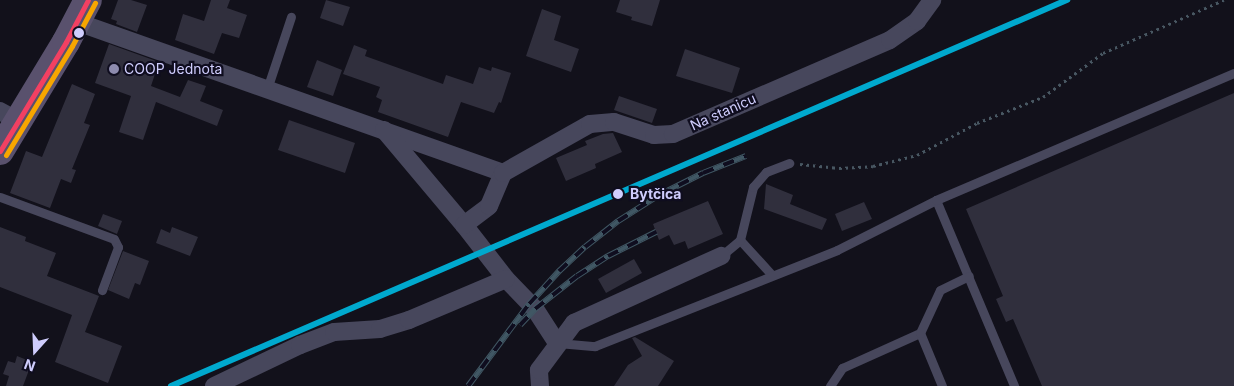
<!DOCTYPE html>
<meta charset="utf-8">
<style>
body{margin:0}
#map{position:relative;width:1234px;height:386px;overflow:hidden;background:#12111b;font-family:Inter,sans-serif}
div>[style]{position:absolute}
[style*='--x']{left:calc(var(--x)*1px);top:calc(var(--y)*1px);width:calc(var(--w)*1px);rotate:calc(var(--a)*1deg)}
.building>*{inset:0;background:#302f3d}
.path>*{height:3px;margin-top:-1.5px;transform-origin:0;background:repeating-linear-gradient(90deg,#485762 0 2.5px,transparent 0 6.5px)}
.service>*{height:9px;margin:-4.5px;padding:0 4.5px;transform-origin:4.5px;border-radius:4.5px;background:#47475c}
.minor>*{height:18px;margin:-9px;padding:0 9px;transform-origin:9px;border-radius:9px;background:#47475c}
.primary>*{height:28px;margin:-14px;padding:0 14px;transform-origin:14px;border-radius:14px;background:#59516d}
.rail>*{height:5.5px;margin-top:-2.75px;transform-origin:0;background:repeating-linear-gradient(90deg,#0f0d1f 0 11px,#405764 0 22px);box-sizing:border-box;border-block:1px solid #405764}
.bus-1>*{height:5px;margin:-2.5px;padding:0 2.5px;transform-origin:2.5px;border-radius:2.5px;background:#f24062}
.bus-2>*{height:5px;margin:-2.5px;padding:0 2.5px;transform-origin:2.5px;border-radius:2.5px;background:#f7a600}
.rail-1>*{height:6px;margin:-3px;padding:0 3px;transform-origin:3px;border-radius:3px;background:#00a9ce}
.dots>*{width:14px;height:14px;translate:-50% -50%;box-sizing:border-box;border:2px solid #0f0d1f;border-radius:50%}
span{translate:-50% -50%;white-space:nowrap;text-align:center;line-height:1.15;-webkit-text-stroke:4.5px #0f0d1f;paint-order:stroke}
.poi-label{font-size:14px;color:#cfcdfd}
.left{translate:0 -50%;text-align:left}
.street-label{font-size:14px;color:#cfcdfd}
.stop-label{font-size:14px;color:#cfcdfd;font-weight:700}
.north{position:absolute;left:10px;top:326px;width:50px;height:50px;-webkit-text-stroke:4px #0f0d1f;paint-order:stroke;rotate:200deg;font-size:14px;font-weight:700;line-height:20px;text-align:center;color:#cfcdfd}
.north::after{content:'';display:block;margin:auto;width:18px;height:22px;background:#cfcdfd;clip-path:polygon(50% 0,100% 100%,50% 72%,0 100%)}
</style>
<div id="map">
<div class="building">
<div style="clip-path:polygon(118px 0,131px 0,147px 5px,137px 32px,116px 24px,117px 21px,111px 19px)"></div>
<div style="clip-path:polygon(211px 0,230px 0,227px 8px,247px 15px,239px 38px,222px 33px,214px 54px,175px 40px,183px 14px,204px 21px)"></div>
<div style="clip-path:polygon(326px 0,350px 7px,343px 26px,320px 18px)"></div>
<div style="clip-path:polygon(620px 0,660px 0,652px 26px,631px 20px,632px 17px,616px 12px)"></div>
<div style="clip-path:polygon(542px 9px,561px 16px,554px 40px,579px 49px,571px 72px,526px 56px)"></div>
<div style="clip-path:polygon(109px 44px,159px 62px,151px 86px,180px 97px,188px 80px,206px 86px,200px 101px,223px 110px,217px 126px,156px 102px,143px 140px,119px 132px,131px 96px,95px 83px)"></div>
<div style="clip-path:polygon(354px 45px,367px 50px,365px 56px,443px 84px,446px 75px,473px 84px,479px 67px,491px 71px,492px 67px,511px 73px,501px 103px,499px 102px,494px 113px,461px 102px,448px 137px,378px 112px,382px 100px,376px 97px,380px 87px,343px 74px)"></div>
<div style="clip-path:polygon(685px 49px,740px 68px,732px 93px,676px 76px)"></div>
<div style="clip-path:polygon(317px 60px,342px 70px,333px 96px,307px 87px)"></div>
<div style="clip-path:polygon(72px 84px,95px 94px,84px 123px,90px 125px,72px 169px,76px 170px,71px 183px,61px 179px,50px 208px,10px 193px,26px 151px,42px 157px)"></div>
<div style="clip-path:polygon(1234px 93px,1234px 386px,1042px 386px,1013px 319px,1006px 322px,996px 299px,1003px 296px,966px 209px)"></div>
<div style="clip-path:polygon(619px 96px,657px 109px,652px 123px,614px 110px)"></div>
<div style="clip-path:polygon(289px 120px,355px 143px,345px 173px,278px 150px)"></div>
<div style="clip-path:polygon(613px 133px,622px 152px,595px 164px,596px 168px,566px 181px,556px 158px,587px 145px,585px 141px,603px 134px)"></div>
<div style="clip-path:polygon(766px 184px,793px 195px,790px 204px,827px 219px,822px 230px,764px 209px)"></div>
<div style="clip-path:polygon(708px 201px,723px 234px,688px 249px,685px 241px,674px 245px,669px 235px,659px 240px,653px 224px)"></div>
<div style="clip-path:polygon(864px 202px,872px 219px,842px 231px,835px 214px)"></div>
<div style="clip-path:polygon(103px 214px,122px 221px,117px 234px,98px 226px)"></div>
<div style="clip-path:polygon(0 227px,26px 237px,25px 241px,56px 253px,47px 276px,99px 296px,85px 332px,122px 346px,108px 383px,55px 362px,72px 315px,0 287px)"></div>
<div style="clip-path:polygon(172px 227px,198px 237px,190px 256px,156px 243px,161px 229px,170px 233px)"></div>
<div style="clip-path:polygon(123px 251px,149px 261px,140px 285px,135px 283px,129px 299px,108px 290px)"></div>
<div style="clip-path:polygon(634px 259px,642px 273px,606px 293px,598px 279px)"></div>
<div style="clip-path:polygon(635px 337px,674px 361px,658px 386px,614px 386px,628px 365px,642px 356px,632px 338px)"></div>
<div style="clip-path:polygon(17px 356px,32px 362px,23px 386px,6px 386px,9px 376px,3px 374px,8px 361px,15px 363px)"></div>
</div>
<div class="path">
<div style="--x:800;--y:164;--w:39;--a:6"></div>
<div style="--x:839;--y:168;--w:34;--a:-3"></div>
<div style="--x:873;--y:166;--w:45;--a:-14"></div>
<div style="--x:917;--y:155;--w:68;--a:-28.1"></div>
<div style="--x:977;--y:123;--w:71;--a:-21.5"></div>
<div style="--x:1043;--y:97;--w:74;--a:-36.3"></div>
<div style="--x:1103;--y:53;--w:132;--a:-23.7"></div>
</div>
<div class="service">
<div style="--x:267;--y:89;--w:76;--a:-71.6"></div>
<div style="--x:0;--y:197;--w:121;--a:20.2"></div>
<div style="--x:114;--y:239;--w:9;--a:63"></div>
<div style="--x:118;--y:247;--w:46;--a:110.4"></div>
<div style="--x:936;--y:200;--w:202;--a:67.2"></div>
<div style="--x:740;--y:240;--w:47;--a:47.6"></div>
<div style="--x:721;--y:256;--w:25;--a:-40"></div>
<div style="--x:740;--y:240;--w:55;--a:-76.2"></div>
<div style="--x:753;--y:187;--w:20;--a:-49"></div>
<div style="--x:766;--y:172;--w:25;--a:-21"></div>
<div style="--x:558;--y:343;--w:37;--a:5"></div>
<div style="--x:595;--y:346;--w:260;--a:-21.6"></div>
<div style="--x:837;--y:250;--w:111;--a:-26.8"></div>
<div style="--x:936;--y:200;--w:324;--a:-23.1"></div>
<div style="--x:830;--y:386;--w:22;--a:-56"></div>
<div style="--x:842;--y:368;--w:85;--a:-24.2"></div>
<div style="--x:942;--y:386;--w:57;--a:-112.5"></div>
<div style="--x:920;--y:333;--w:47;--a:-65.1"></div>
<div style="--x:940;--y:290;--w:32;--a:-26"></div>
</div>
<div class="minor">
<div style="--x:77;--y:22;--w:452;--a:19.5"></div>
<div style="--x:0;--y:111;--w:21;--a:29"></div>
<div style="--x:384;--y:130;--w:124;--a:49.9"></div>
<div style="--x:464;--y:225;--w:68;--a:52.1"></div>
<div style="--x:506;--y:279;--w:42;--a:46"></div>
<div style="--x:535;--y:309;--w:40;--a:57.1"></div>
<div style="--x:464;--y:225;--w:31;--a:-37"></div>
<div style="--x:489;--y:206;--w:36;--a:-67"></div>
<div style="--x:503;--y:173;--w:100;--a:-29.4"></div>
<div style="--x:590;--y:124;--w:24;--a:-5"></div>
<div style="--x:614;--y:122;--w:42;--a:18"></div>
<div style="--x:654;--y:135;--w:19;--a:-3"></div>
<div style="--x:673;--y:134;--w:236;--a:-23.4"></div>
<div style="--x:890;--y:40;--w:33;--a:-35"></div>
<div style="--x:917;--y:21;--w:26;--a:-54"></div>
<div style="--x:214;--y:386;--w:95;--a:-25.5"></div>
<div style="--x:300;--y:345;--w:36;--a:-21"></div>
<div style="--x:334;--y:332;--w:46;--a:-3.7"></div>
<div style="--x:380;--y:329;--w:30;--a:-17"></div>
<div style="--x:409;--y:320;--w:105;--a:-22.9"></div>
<div style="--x:540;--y:386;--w:16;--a:-94"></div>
<div style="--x:539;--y:370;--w:59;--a:-53.3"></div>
<div style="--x:574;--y:323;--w:162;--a:-24.5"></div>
</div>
<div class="primary">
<div style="--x:0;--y:151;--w:127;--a:-58.8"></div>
<div style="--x:66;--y:42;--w:47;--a:-62.4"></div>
</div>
<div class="rail">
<div style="--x:520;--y:325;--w:22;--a:-47"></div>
<div style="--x:535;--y:309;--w:53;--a:-38.2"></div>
<div style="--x:577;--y:276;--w:37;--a:-33"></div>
<div style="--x:608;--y:256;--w:54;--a:-26.6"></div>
<div style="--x:468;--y:386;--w:102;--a:-53.4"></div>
<div style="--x:529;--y:304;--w:45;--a:-47.7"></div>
<div style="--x:559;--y:271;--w:35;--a:-43"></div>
<div style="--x:585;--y:247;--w:42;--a:-38.2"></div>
<div style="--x:618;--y:221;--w:49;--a:-32.4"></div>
<div style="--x:659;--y:195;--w:49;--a:-26.6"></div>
<div style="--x:703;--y:173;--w:46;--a:-21.6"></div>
</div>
<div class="bus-1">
<div style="--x:0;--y:151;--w:127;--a:-58.8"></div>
<div style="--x:66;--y:42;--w:47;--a:-62.4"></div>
</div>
<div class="bus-2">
<div style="--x:6;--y:155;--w:127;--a:-58.8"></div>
<div style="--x:72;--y:46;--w:49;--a:-61.9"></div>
</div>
<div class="rail-1">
<div style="--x:171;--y:386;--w:976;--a:-23.31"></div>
</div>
<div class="dots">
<div style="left:79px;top:33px;background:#cfcdfd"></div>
<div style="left:114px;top:69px;background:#8d8bae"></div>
<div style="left:618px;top:194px;background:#cfcdfd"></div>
</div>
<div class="poi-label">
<span class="left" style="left:124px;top:69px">COOP Jednota</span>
</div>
<div class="street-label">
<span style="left:723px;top:112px;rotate:-24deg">Na stanicu</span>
</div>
<div class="stop-label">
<span class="left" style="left:630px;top:194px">Bytčica</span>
</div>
<div class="north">N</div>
</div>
